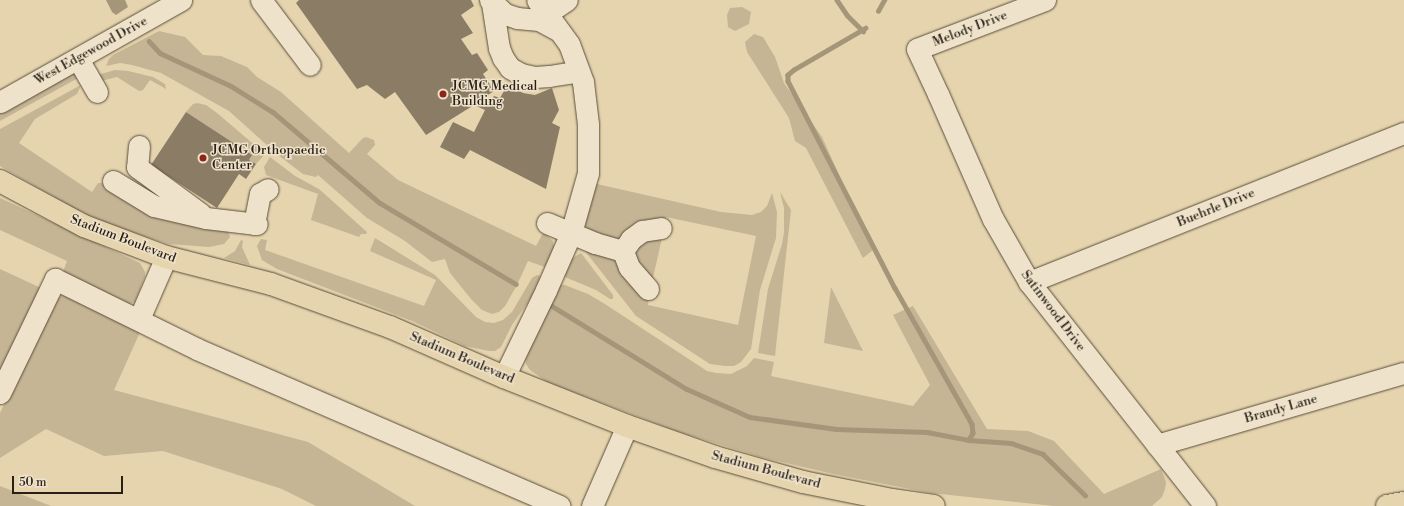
<!DOCTYPE html>
<style>
body{margin:0}
#map{position:relative;width:1404px;height:506px;overflow:hidden;background:#e5d4ad;font-family:"Libre Bodoni",serif}
div>[style]{position:absolute}
[style*='--x']{left:calc(var(--x)*1px);top:calc(var(--y)*1px);width:calc(var(--w)*1px);rotate:calc(var(--a)*1deg)}
.green>*{inset:0;background:#c5b594}
.water>*{inset:0;background:#a5967a}
.stream>*{height:4.5px;margin:-2.25px;padding:0 2.25px;transform-origin:2.25px;border-radius:2.25px;background:#a5967a}
.building>*{inset:0;background:#8b7d65}
.roads{filter:drop-shadow(0 0 1px #594c3c) drop-shadow(0 0 1px #594c3c)}
.minor>*{height:21px;margin:-10.5px;padding:0 10.5px;transform-origin:10.5px;border-radius:10.5px;background:#eee3ca}
.major>*{height:22px;margin:-11px;padding:0 11px;transform-origin:11px;border-radius:11px;background:#e5d4ad}
.dots>*{width:11px;height:11px;translate:-50% -50%;box-sizing:border-box;border:2px solid #eee3ca;border-radius:50%}
span{translate:-50% -50%;white-space:nowrap;text-align:center;line-height:1.15;-webkit-text-stroke:3px #eee3ca;paint-order:stroke}
.street-label{font-size:13px;color:#2a1f17}
.poi-label{font-size:13px;color:#2a1f17}
.left{translate:0 -50%;text-align:left}
.scale{position:absolute;left:12px;top:476px;width:111px;height:18px;box-sizing:border-box;border:2px solid #2a1f17;border-top:0;padding-left:5px;font-size:12px;line-height:14px;white-space:nowrap;color:#2a1f17;-webkit-text-stroke:3px #eee3ca;paint-order:stroke}
</style>
<div id="map">
<div class="green">
<div style="clip-path:polygon(742px 7px,751px 12px,749px 24px,735px 31px,728px 27px,727px 15px,730px 8px)"></div>
<div style="clip-path:polygon(159px 31px,185px 37px,203px 55px,221px 56px,247px 67px,257px 77px,281px 92px,349px 153px,363px 138px,366px 137px,374px 140px,375px 145px,367px 154px,398px 180px,536px 246px,543px 233px,546px 235px,553px 241px,554px 247px,545px 267px,528px 261px,517px 285px,505px 306px,499px 312px,492px 314px,482px 310px,471px 299px,450px 273px,445px 259px,432px 262px,405px 241px,367px 218px,318px 175px,316px 177px,303px 174px,278px 155px,229px 111px,161px 73px,132px 65px,120px 63px,106px 66px,109px 59px,113px 55px)"></div>
<div style="clip-path:polygon(754px 34px,763px 37px,775px 57px,784px 83px,822px 137px,873px 250px,863px 258px,806px 148px,795px 141px,789px 118px,747px 52px,745px 42px)"></div>
<div style="clip-path:polygon(115px 70px,128px 71px,153px 77px,165px 84px,166px 89px,150px 80px,143px 90px,139px 91px,117px 77px,101px 81px,97px 75px)"></div>
<div style="clip-path:polygon(74px 73px,80px 77px,0 121px,0 113px)"></div>
<div style="clip-path:polygon(81px 85px,77px 94px,35px 119px,19px 143px,92px 192px,98px 183px,102px 183px,226px 229px,229px 233px,230px 237px,224px 244px,209px 247px,169px 244px,137px 234px,103px 222px,73px 208px,0 166px,0 129px)"></div>
<div style="clip-path:polygon(197px 103px,206px 105px,217px 113px,265px 154px,256px 164px,249px 160px,252px 155px,186px 112px,193px 104px)"></div>
<div style="clip-path:polygon(270px 157px,295px 176px,319px 189px,367px 232px,366px 234px,361px 234px,359px 237px,311px 220px,318px 194px,266px 175px,264px 167px)"></div>
<div style="clip-path:polygon(597px 184px,721px 212px,752px 215px,761px 212px,767px 206px,772px 193px,777px 212px,776px 238px,760px 290px,751px 349px,741px 362px,734px 366px,725px 366px,710px 364px,636px 316px,585px 251px,615px 258px,649px 297px,648px 305px,738px 325px,756px 236px,666px 217px,664px 223px,617px 241px,586px 229px,585px 223px,592px 186px)"></div>
<div style="clip-path:polygon(780px 192px,791px 210px,775px 356px,758px 353px,768px 289px,782px 244px,784px 232px,784px 208px)"></div>
<div style="clip-path:polygon(0 198px,140px 263px,145px 272px,145px 276px,135px 302px,129px 304px,63px 272px,67px 261px,0 230px)"></div>
<div style="clip-path:polygon(375px 238px,435px 275px,476px 317px,485px 322px,494px 323px,503px 320px,512px 312px,532px 278px,537px 275px,541px 276px,531px 298px,512px 325px,501px 347px,495px 351px,489px 351px,465px 346px,412px 321px,277px 269px,262px 260px,257px 246px,261px 239px,267px 240px,265px 250px,424px 306px,436px 280px,370px 251px)"></div>
<div style="clip-path:polygon(662px 238px,652px 282px,634px 257px,636px 250px,641px 244px,648px 240px)"></div>
<div style="clip-path:polygon(241px 240px,243px 241px,242px 247px,250px 265px,224px 258px,235px 251px)"></div>
<div style="clip-path:polygon(581px 253px,613px 295px,613px 299px,610px 299px,596px 290px,565px 277px,562px 274px,569px 260px)"></div>
<div style="clip-path:polygon(0 269px,41px 288px,0 371px)"></div>
<div style="clip-path:polygon(557px 284px,565px 285px,588px 294px,605px 304px,707px 371px,716px 373px,731px 374px,747px 366px,754px 358px,774px 362px,771px 376px,913px 406px,930px 385px,893px 315px,913px 306px,987px 429px,1028px 431px,1054px 441px,1104px 494px,1161px 469px,1166px 482px,1165px 489px,1162px 497px,1152px 506px,1054px 506px,931px 493px,833px 474px,761px 457px,679px 432px,547px 382px,530px 370px,526px 364px,525px 358px)"></div>
<div style="clip-path:polygon(831px 287px,863px 351px,824px 343px)"></div>
<div style="clip-path:polygon(63px 294px,141px 330px,114px 390px,308px 442px,415px 506px,316px 506px,282px 489px,163px 451px,104px 456px,46px 429px,0 458px,0 413px,56px 296px,61px 297px)"></div>
<div style="clip-path:polygon(0 486px,51px 506px,52px 506px,0 506px)"></div>
</div>
<div class="water">
<div style="clip-path:polygon(106px 0,125px 0,128px 7px,116px 15px,112px 12px)"></div>
</div>
<div class="stream">
<div style="--x:837;--y:0;--w:18;--a:56"></div>
<div style="--x:847;--y:15;--w:23;--a:45"></div>
<div style="--x:878;--y:11;--w:13;--a:-61"></div>
<div style="--x:866;--y:28;--w:83;--a:149.7"></div>
<div style="--x:794;--y:70;--w:8;--a:140"></div>
<div style="--x:788;--y:75;--w:6;--a:90"></div>
<div style="--x:788;--y:81;--w:233;--a:62.7"></div>
<div style="--x:895;--y:288;--w:156;--a:60.5"></div>
<div style="--x:972;--y:424;--w:9;--a:84"></div>
<div style="--x:973;--y:433;--w:8;--a:120"></div>
<div style="--x:149;--y:41;--w:16;--a:47"></div>
<div style="--x:160;--y:53;--w:78;--a:24.9"></div>
<div style="--x:231;--y:86;--w:49;--a:31.8"></div>
<div style="--x:273;--y:112;--w:140;--a:40.4"></div>
<div style="--x:380;--y:203;--w:158;--a:30.8"></div>
<div style="--x:552;--y:306;--w:158;--a:31.6"></div>
<div style="--x:687;--y:389;--w:69;--a:24"></div>
<div style="--x:750;--y:417;--w:87;--a:7.9"></div>
<div style="--x:836;--y:429;--w:91;--a:1.9"></div>
<div style="--x:927;--y:432;--w:43;--a:10.8"></div>
<div style="--x:969;--y:440;--w:42;--a:4.1"></div>
<div style="--x:1011;--y:443;--w:34;--a:19"></div>
<div style="--x:1043;--y:454;--w:59;--a:44.3"></div>
</div>
<div class="building">
<div style="clip-path:polygon(299px 0,471px 0,474px 6px,461px 15px,473px 33px,461px 39px,472px 55px,477px 53px,488px 70px,483px 74px,494px 91px,483px 98px,490px 101px,494px 96px,500px 98px,508px 84px,523px 93px,535px 95px,552px 88px,559px 110px,552px 123px,560px 127px,546px 189px,470px 150px,464px 159px,440px 147px,453px 122px,474px 132px,485px 110px,474px 105px,426px 135px,395px 92px,385px 99px,367px 85px,357px 89px,296px 3px)"></div>
<div style="clip-path:polygon(186px 112px,252px 155px,249px 160px,256px 164px,246px 179px,239px 174px,217px 208px,151px 165px)"></div>
</div>
<div class="roads">
<div class="minor">
<div style="--x:261;--y:0;--w:81;--a:53"></div>
<div style="--x:490;--y:0;--w:21;--a:43"></div>
<div style="--x:505;--y:14;--w:13;--a:18"></div>
<div style="--x:517;--y:18;--w:22;--a:5"></div>
<div style="--x:539;--y:20;--w:21;--a:28"></div>
<div style="--x:1045;--y:0;--w:137;--a:159.1"></div>
<div style="--x:917;--y:49;--w:50;--a:65"></div>
<div style="--x:938;--y:94;--w:137;--a:66.3"></div>
<div style="--x:993;--y:219;--w:73;--a:60.3"></div>
<div style="--x:1029;--y:282;--w:285;--a:51.8"></div>
<div style="--x:492;--y:3;--w:46;--a:81.2"></div>
<div style="--x:499;--y:48;--w:11;--a:68"></div>
<div style="--x:503;--y:58;--w:12;--a:55"></div>
<div style="--x:510;--y:68;--w:13;--a:29"></div>
<div style="--x:521;--y:74;--w:14;--a:12"></div>
<div style="--x:535;--y:77;--w:14;--a:-4"></div>
<div style="--x:549;--y:76;--w:30;--a:-9"></div>
<div style="--x:546;--y:14;--w:25;--a:-34"></div>
<div style="--x:78;--y:59;--w:38;--a:60"></div>
<div style="--x:0;--y:102;--w:208;--a:-29.4"></div>
<div style="--x:139;--y:146;--w:21;--a:95"></div>
<div style="--x:137;--y:167;--w:79;--a:36.3"></div>
<div style="--x:113;--y:181;--w:48;--a:31.4"></div>
<div style="--x:154;--y:206;--w:53;--a:13"></div>
<div style="--x:206;--y:218;--w:51;--a:6.7"></div>
<div style="--x:547;--y:223;--w:52;--a:22.6"></div>
<div style="--x:595;--y:243;--w:29;--a:16"></div>
<div style="--x:254;--y:224;--w:31;--a:-79"></div>
<div style="--x:260;--y:194;--w:9;--a:-32"></div>
<div style="--x:1029;--y:282;--w:404;--a:-21.7"></div>
<div style="--x:648;--y:289;--w:29;--a:-131"></div>
<div style="--x:629;--y:267;--w:17;--a:-111"></div>
<div style="--x:623;--y:251;--w:14;--a:-56"></div>
<div style="--x:631;--y:239;--w:14;--a:-36"></div>
<div style="--x:642;--y:231;--w:19;--a:-9"></div>
<div style="--x:139;--y:319;--w:68;--a:-66.5"></div>
<div style="--x:504;--y:377;--w:97;--a:-64.2"></div>
<div style="--x:546;--y:290;--w:62;--a:-66.3"></div>
<div style="--x:571;--y:233;--w:62;--a:-74.2"></div>
<div style="--x:588;--y:173;--w:49;--a:-90"></div>
<div style="--x:588;--y:124;--w:42;--a:-96.8"></div>
<div style="--x:583;--y:82;--w:40;--a:-110.2"></div>
<div style="--x:569;--y:44;--w:54;--a:-126"></div>
<div style="--x:0;--y:393;--w:127;--a:-64.2"></div>
<div style="--x:55;--y:279;--w:158;--a:26.2"></div>
<div style="--x:197;--y:349;--w:395;--a:23.4"></div>
<div style="--x:1157;--y:445;--w:257;--a:-16.3"></div>
<div style="--x:592;--y:506;--w:87;--a:-66.4"></div>
</div>
<div class="major">
<div style="--x:0;--y:181;--w:95;--a:28.2"></div>
<div style="--x:84;--y:226;--w:88;--a:20.7"></div>
<div style="--x:166;--y:257;--w:108;--a:14.4"></div>
<div style="--x:271;--y:284;--w:127;--a:19.9"></div>
<div style="--x:390;--y:327;--w:124;--a:23.7"></div>
<div style="--x:504;--y:377;--w:132;--a:21.7"></div>
<div style="--x:627;--y:426;--w:93;--a:19.4"></div>
<div style="--x:715;--y:457;--w:91;--a:15.9"></div>
<div style="--x:803;--y:482;--w:91;--a:11.4"></div>
<div style="--x:892;--y:500;--w:42;--a:8.1"></div>
<div style="--x:1387;--y:506;--w:17;--a:-10"></div>
</div>
</div>
<div class="dots">
<div style="left:443px;top:94px;background:#8f2418"></div>
<div style="left:203px;top:158px;background:#8f2418"></div>
</div>
<div class="street-label">
<span style="left:970px;top:29px;rotate:-21deg">Melody Drive</span>
<span style="left:91px;top:51px;rotate:-29deg">West Edgewood Drive</span>
<span style="left:1216px;top:208px;rotate:-22deg">Buehrle Drive</span>
<span style="left:123px;top:239px;rotate:21deg">Stadium Boulevard</span>
<span style="left:1053px;top:311px;rotate:53deg">Satinwood Drive</span>
<span style="left:462px;top:358px;rotate:23deg">Stadium Boulevard</span>
<span style="left:1281px;top:409px;rotate:-16deg">Brandy Lane</span>
<span style="left:766px;top:470px;rotate:15deg">Stadium Boulevard</span>
</div>
<div class="poi-label">
<span class="left" style="left:452px;top:94px">JCMG Medical<br>Building</span>
<span class="left" style="left:212px;top:158px">JCMG Orthopaedic<br>Center</span>
</div>
<div class="scale">50 m</div>
</div>
